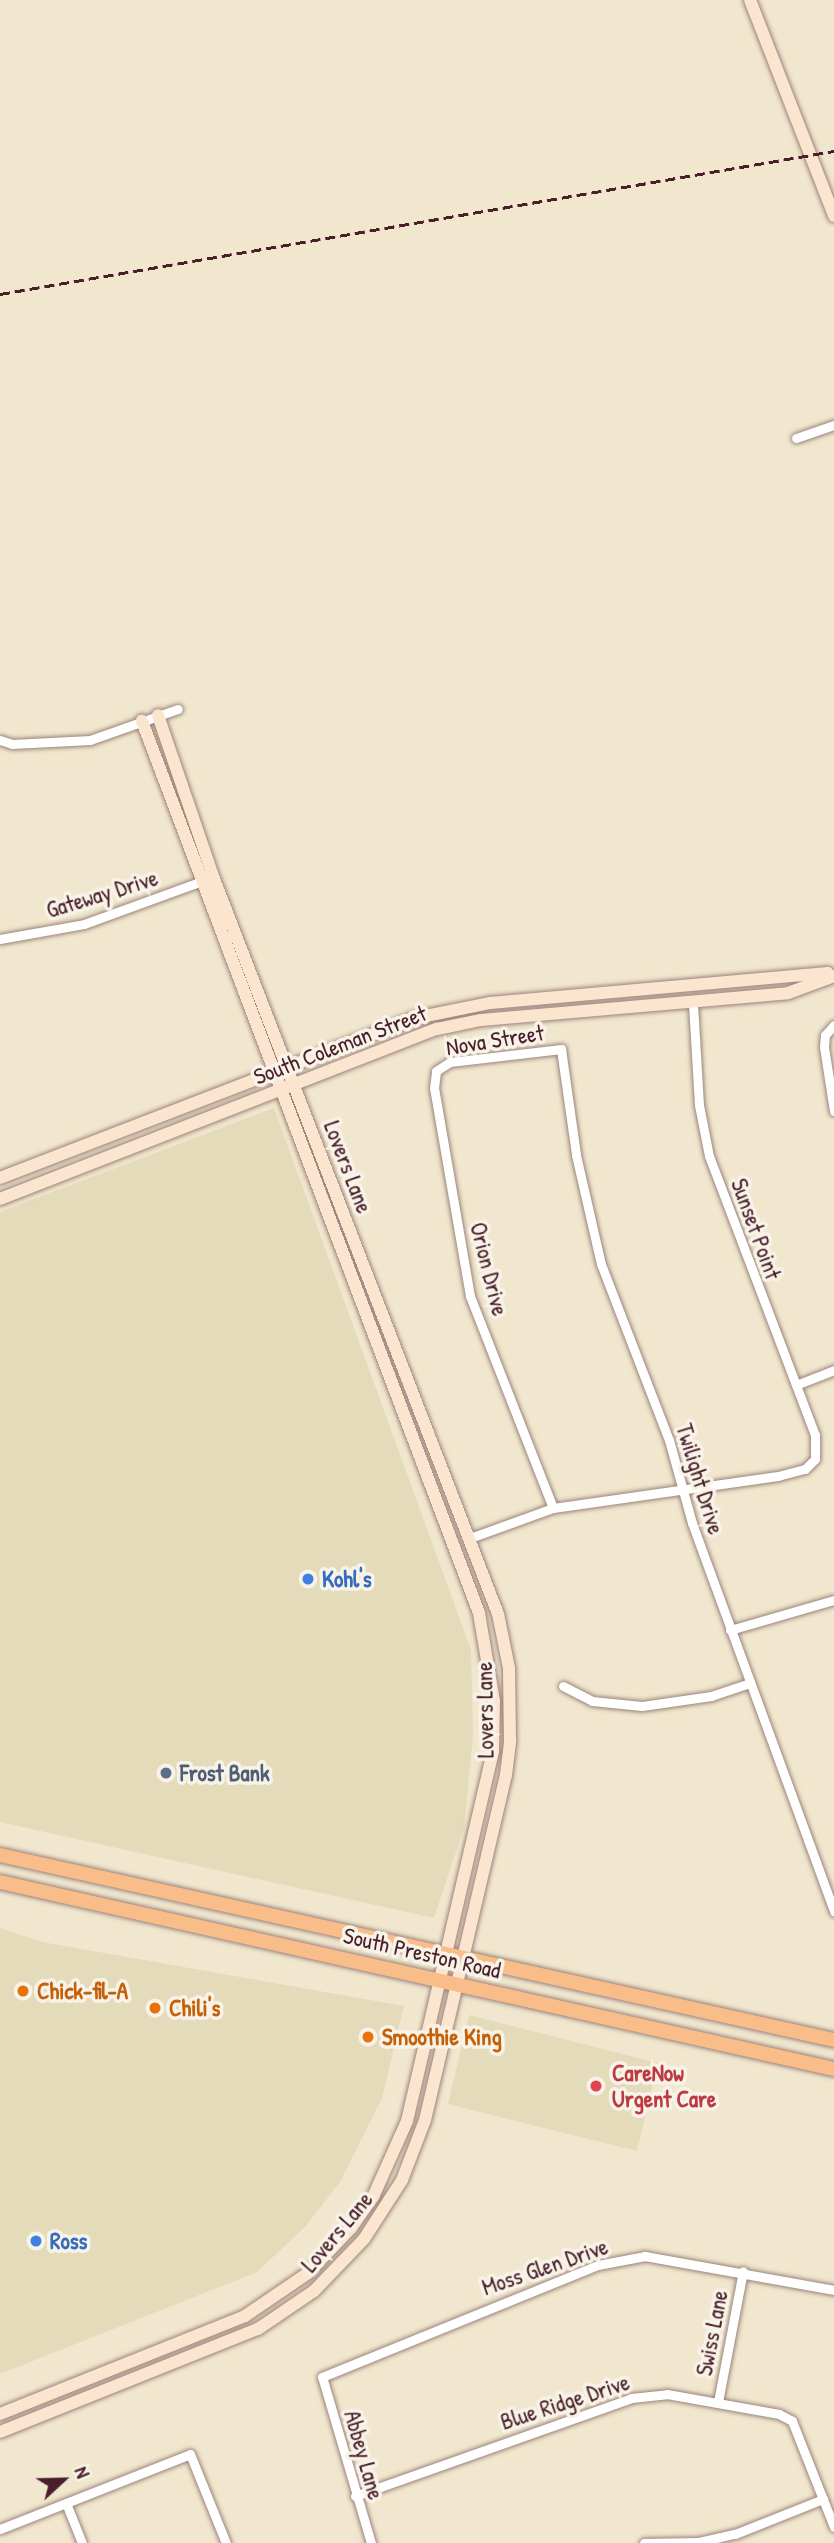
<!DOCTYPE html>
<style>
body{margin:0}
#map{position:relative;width:834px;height:2543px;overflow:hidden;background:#f0e7ce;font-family:"Patrick Hand",sans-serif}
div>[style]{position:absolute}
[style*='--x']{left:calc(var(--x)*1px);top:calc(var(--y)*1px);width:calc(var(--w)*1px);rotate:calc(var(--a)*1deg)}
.built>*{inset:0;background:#e4dbba}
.roads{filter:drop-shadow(0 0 2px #9d837c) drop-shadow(0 0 2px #9d837c)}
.street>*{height:9px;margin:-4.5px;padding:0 4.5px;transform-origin:4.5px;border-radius:4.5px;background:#fff}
.secondary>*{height:12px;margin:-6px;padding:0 6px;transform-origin:6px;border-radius:6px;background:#fce5cf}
.primary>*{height:14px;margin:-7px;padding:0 7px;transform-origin:7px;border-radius:7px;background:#f8bd88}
.rail>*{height:2.5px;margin-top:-1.25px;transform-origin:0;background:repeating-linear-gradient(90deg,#4a1f2b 0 10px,transparent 0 15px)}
.dots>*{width:19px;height:19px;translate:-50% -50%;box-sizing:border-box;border:4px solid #f7f3e8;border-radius:50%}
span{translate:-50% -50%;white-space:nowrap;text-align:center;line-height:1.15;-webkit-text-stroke:7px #f7f3e8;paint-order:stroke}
.street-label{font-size:23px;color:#4a1f2b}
.shop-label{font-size:23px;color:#366cbe;font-weight:700}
.left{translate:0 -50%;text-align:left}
.service-label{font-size:23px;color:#4e5e75;font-weight:700}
.food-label{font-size:23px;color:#c56008;font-weight:700}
.health-label{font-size:23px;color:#be3a42;font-weight:700}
.north{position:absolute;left:28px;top:2445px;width:70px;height:70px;-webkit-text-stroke:5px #f7f3e8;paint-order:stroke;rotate:68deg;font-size:19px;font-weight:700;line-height:28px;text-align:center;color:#4a1f2b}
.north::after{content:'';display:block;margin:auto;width:24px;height:32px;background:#4a1f2b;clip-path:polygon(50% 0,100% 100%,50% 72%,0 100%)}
</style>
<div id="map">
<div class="built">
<div style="clip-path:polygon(274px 1108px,471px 1650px,473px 1736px,464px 1828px,434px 1918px,0 1822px,0 1212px)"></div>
<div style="clip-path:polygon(0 1928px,42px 1942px,404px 2006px,382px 2098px,340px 2182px,305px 2227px,257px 2272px,0 2374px)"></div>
<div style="clip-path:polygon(469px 2015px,658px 2063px,637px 2151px,448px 2104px)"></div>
</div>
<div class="roads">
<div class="street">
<div style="--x:796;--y:438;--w:40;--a:-18.9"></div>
<div style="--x:0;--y:740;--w:13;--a:18"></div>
<div style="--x:12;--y:744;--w:78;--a:-2.9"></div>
<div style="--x:90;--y:740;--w:93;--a:-19.4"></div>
<div style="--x:0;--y:939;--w:85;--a:-10.1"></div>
<div style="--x:84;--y:924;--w:129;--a:-20"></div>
<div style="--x:834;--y:1025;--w:13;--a:132"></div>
<div style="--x:825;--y:1035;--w:12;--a:95"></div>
<div style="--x:824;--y:1047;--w:65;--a:81.1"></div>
<div style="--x:796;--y:1385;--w:41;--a:-21.5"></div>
<div style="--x:553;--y:1508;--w:228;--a:-111.4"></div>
<div style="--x:470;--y:1296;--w:211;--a:-99.8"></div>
<div style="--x:434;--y:1088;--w:17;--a:-83"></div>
<div style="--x:436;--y:1071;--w:17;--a:-33"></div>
<div style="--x:450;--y:1062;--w:112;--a:-6.7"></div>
<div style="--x:561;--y:1049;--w:107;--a:81.9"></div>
<div style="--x:576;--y:1155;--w:112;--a:77.1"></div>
<div style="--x:601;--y:1264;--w:189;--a:68.9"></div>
<div style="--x:669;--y:1440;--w:86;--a:74.5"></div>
<div style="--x:692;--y:1523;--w:414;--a:69.9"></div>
<div style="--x:470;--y:1538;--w:88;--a:-19.9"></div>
<div style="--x:553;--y:1508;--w:227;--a:-8.1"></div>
<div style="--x:778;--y:1476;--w:28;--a:-15"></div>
<div style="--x:805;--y:1469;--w:14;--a:-45"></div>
<div style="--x:815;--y:1459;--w:24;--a:-90"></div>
<div style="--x:815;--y:1435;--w:298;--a:-110.8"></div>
<div style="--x:709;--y:1156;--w:52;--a:-101.1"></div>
<div style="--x:699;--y:1105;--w:101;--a:-93.4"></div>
<div style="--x:730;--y:1630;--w:108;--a:-16.1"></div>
<div style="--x:563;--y:1686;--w:33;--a:27"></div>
<div style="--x:592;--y:1701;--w:50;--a:5.7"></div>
<div style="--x:642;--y:1706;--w:70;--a:-8.2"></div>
<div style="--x:711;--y:1696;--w:41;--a:-18.4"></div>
<div style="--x:718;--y:2402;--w:133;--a:-79.2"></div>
<div style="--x:355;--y:2496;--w:293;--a:-19.5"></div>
<div style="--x:631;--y:2398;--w:36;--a:-6"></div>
<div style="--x:667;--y:2394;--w:114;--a:10.1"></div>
<div style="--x:779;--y:2414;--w:15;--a:28"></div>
<div style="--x:792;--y:2421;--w:114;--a:68.4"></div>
<div style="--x:66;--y:2503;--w:43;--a:68.2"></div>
<div style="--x:0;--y:2529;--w:204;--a:-21.5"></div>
<div style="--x:190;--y:2454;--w:96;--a:68"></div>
<div style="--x:371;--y:2543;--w:173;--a:-106.4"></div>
<div style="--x:322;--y:2377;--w:298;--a:-22.1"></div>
<div style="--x:598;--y:2265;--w:48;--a:-10.8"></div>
<div style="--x:645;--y:2256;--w:192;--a:10.2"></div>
<div style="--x:644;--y:2543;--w:55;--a:-1"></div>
<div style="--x:699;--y:2542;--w:37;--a:-13"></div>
<div style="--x:735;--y:2534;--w:95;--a:-21.7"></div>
</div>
<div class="secondary">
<div style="--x:750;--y:0;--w:232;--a:68.7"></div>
<div style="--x:0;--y:1178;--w:441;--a:-21.1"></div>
<div style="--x:411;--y:1019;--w:81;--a:-11.4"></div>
<div style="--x:490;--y:1003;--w:339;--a:-5.1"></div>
<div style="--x:0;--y:1199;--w:469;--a:-21.3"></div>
<div style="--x:437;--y:1029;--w:45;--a:-11.6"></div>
<div style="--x:481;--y:1020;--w:308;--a:-5"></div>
<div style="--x:788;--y:993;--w:49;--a:-20.3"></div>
<div style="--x:0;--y:2414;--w:264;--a:-21.8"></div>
<div style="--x:245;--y:2316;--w:76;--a:-34.3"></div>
<div style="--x:308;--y:2273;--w:62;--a:-46.3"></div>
<div style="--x:351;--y:2228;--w:38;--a:-55"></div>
<div style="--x:373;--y:2197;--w:83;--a:-65.9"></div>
<div style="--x:407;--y:2121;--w:380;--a:-76.9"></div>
<div style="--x:493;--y:1751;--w:50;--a:-88.9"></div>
<div style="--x:494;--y:1701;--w:89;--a:-99.7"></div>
<div style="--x:479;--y:1613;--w:954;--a:-110.7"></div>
<div style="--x:0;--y:2432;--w:278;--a:-21.8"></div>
<div style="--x:258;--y:2329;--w:68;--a:-34.2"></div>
<div style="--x:314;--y:2291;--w:72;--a:-46.1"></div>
<div style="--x:364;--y:2239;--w:70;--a:-57.2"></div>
<div style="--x:402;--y:2180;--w:64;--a:-69"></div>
<div style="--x:425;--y:2120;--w:354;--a:-76.8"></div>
<div style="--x:506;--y:1775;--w:35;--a:-83"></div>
<div style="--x:510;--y:1740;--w:72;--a:-90.8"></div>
<div style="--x:509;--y:1668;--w:55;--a:-101.5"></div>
<div style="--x:498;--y:1614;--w:791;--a:-111.12"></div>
<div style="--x:213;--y:876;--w:170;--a:-108.9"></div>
</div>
<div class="primary">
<div style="--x:0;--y:1855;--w:854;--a:12.51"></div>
<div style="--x:0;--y:1882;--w:855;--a:12.64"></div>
</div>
</div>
<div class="rail">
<div style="--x:0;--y:294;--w:846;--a:-9.73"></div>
</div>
<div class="dots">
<div style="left:308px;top:1579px;background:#3f7fe0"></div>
<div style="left:166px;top:1773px;background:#5c6f8a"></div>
<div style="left:23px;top:1991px;background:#e8710a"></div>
<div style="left:155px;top:2008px;background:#e8710a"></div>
<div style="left:368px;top:2037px;background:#e8710a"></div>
<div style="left:596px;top:2086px;background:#e0444e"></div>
<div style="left:36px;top:2241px;background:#3f7fe0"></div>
</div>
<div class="street-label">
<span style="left:102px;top:894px;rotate:-17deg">Gateway Drive</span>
<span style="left:495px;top:1040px;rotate:-9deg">Nova Street</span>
<span style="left:340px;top:1045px;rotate:-21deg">South Coleman Street</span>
<span style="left:348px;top:1167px;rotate:69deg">Lovers Lane</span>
<span style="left:756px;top:1229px;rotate:70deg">Sunset Point</span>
<span style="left:489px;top:1269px;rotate:76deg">Orion Drive</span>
<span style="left:700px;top:1479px;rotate:73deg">Twilight Drive</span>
<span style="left:485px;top:1710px;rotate:-91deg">Lovers Lane</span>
<span style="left:422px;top:1953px;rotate:13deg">South Preston Road</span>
<span style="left:337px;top:2232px;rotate:-50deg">Lovers Lane</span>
<span style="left:545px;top:2267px;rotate:-19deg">Moss Glen Drive</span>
<span style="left:712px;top:2333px;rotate:-79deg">Swiss Lane</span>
<span style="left:565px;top:2402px;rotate:-18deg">Blue Ridge Drive</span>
<span style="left:364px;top:2455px;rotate:74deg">Abbey Lane</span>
</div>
<div class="shop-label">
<span class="left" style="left:322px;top:1579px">Kohl's</span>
<span class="left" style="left:50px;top:2241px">Ross</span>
</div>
<div class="service-label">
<span class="left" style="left:180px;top:1773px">Frost Bank</span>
</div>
<div class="food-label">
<span class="left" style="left:37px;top:1991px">Chick-fil-A</span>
<span class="left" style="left:169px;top:2008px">Chili's</span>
<span class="left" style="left:382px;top:2037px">Smoothie King</span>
</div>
<div class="health-label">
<span class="left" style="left:612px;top:2086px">CareNow<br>Urgent Care</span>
</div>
<div class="north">N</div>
</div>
